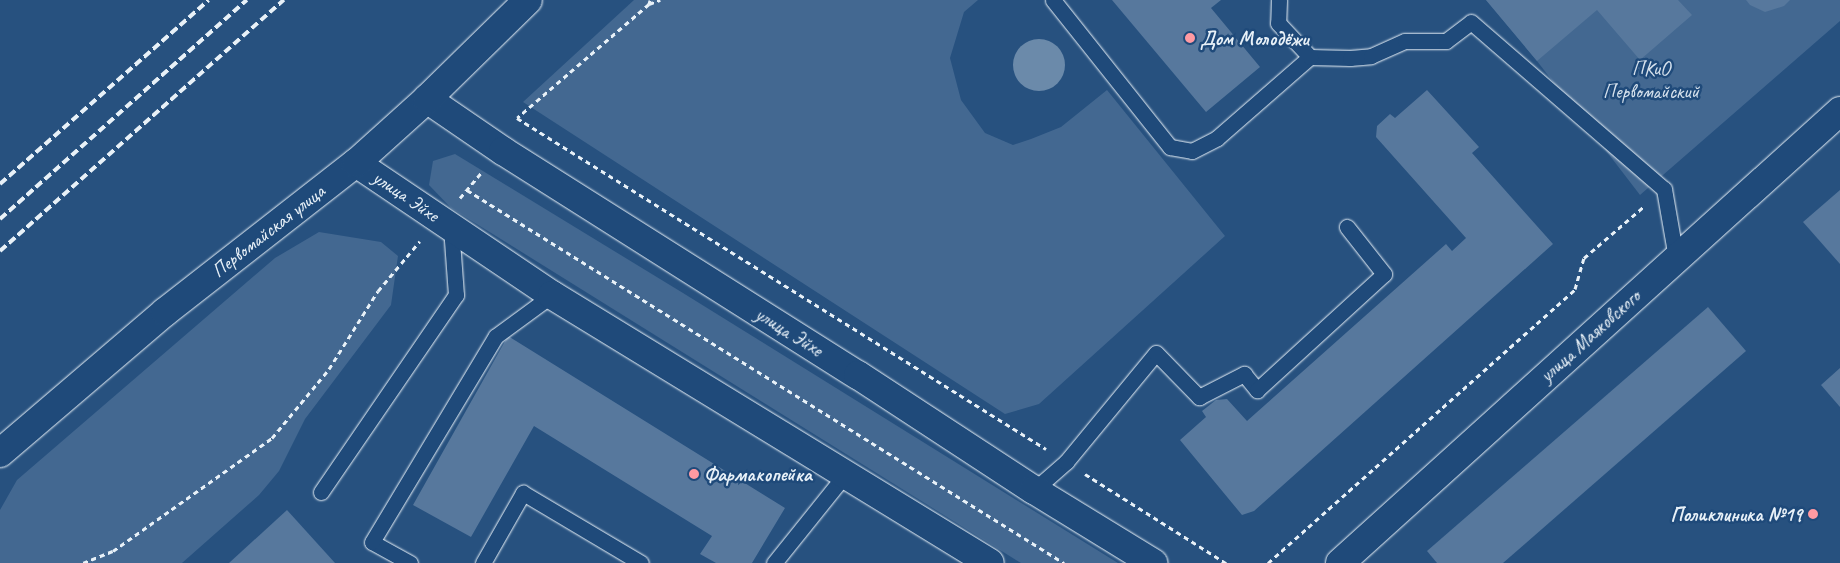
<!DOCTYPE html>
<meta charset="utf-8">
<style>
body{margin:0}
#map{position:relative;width:1840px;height:563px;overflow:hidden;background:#27517f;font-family:Caveat,sans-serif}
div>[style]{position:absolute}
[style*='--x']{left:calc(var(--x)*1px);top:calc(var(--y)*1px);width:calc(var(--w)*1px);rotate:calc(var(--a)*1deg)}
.green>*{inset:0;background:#436891}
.water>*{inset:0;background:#6b8aaa}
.round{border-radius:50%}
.building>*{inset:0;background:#57789d}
.path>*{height:3px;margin-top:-1.5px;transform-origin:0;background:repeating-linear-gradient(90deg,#e8f1f8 0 5px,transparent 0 9px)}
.roads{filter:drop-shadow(0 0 1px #e8f1f8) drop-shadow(0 0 1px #e8f1f8)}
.service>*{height:15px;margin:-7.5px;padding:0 7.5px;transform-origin:7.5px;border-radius:7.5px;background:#1f4a7a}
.minor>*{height:28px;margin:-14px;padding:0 14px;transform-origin:14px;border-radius:14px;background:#1f4a7a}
.secondary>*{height:28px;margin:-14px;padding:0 14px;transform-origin:14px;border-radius:14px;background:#1f4a7a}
.rail>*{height:4px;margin-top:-2px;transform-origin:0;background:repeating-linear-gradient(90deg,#e8f1f8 0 8px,transparent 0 12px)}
.dots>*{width:14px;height:14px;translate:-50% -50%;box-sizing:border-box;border:2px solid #1f4a7a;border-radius:50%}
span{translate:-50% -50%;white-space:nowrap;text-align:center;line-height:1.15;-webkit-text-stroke:5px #1f4a7a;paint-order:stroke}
.poi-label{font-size:20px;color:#e8f1f8;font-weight:700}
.left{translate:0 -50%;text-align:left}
.right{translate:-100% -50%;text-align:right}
.park-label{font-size:20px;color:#d8e3ee}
.street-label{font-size:20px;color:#e8f1f8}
</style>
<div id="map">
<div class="green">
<div style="clip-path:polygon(634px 0,978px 0,964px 12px,950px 58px,961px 100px,985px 133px,1013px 145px,1031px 139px,1061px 127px,1107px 90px,1225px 236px,1039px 404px,1005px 414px,523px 102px)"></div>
<div style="clip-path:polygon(1486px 0,1840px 0,1840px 21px,1640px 195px,1537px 61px)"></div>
<div style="clip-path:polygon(455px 154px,683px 293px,1118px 563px,1021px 563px,451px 208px,429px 185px,433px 161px)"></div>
<div style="clip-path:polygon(319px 232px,381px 242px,398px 256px,391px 305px,305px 419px,279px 471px,259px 495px,182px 563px,0 563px,0 510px,17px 480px,275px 258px)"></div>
</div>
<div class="water">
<div class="round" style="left:1013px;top:39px;width:52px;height:52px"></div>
</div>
<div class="building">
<div style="clip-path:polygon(1112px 0,1221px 0,1211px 8px,1260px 67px,1206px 112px)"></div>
<div style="clip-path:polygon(1486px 0,1678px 0,1692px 15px,1640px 60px,1597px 10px,1537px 61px)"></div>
<div style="clip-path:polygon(1746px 0,1790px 0,1784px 6px,1765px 12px,1750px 5px)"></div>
<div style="clip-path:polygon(1427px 90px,1479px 147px,1472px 153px,1553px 244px,1254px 511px,1242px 515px,1180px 440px,1206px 417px,1202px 411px,1216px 400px,1227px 399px,1247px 421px,1446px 244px,1452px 251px,1466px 238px,1376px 137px,1377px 126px,1390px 114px,1395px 118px)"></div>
<div style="clip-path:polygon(1840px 190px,1840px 264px,1803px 222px)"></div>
<div style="clip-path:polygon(1708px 307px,1746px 351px,1503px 563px,1437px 563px,1427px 551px)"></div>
<div style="clip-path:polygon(508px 336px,785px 508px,752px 563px,716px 563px,700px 554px,712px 536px,534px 426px,471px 537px,413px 505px)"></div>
<div style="clip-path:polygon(1840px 368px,1840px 407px,1821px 385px)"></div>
<div style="clip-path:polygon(287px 510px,335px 563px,229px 563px)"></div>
</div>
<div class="path">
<div style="--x:650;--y:0;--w:4;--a:104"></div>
<div style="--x:649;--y:4;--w:174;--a:139.2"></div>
<div style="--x:517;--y:118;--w:624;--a:32.03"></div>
<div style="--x:649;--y:4;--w:12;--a:-20"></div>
<div style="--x:467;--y:190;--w:704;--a:32"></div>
<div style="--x:460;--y:198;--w:34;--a:-50"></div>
<div style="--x:1085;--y:474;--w:167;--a:32.3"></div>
<div style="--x:83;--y:563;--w:32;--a:-22"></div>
<div style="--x:113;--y:551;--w:195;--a:-35.4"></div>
<div style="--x:272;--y:438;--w:89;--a:-50.4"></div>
<div style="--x:329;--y:369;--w:92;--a:-57.9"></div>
<div style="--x:378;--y:291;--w:65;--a:-50"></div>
<div style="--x:1268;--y:563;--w:411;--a:-41.7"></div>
<div style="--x:1575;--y:289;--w:32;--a:-74"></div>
<div style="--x:1584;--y:258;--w:78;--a:-40.8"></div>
</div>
<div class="roads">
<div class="service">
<div style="--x:1053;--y:0;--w:188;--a:51.5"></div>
<div style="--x:1170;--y:147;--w:22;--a:10"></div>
<div style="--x:1192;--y:151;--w:28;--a:-27"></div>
<div style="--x:1217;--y:138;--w:123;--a:-41.1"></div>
<div style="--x:1310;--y:57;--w:40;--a:1.4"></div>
<div style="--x:1350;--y:58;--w:21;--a:-5"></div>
<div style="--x:1371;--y:56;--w:37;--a:-24"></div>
<div style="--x:1405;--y:41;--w:41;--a:0"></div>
<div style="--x:1446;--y:41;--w:31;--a:-37"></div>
<div style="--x:1471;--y:22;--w:255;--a:40.9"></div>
<div style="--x:1664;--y:189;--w:70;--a:80.1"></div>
<div style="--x:1279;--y:0;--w:23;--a:92"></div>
<div style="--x:1278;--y:23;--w:47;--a:46.7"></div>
<div style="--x:1034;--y:490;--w:43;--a:-41.2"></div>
<div style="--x:1066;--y:462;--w:141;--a:-50.5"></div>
<div style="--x:1156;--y:353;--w:62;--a:45.7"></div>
<div style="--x:1199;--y:397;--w:51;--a:-27.1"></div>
<div style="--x:1244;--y:374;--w:21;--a:51"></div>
<div style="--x:1257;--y:390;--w:172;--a:-42.4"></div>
<div style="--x:1384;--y:274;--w:60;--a:-128.2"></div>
<div style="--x:321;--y:492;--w:239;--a:-55.6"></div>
<div style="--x:456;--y:295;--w:68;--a:-94.2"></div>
<div style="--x:410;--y:563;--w:43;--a:-151.1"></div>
<div style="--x:372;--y:542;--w:240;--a:-59"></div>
<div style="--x:496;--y:336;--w:69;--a:-36.2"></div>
<div style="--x:483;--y:563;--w:81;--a:-60.3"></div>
<div style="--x:523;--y:493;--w:137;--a:30.7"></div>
<div style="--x:774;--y:563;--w:112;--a:-51.2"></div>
</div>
<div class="minor">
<div style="--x:1340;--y:563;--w:674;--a:-42.11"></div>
</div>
<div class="secondary">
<div style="--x:427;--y:99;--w:92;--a:34.4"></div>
<div style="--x:503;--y:151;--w:420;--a:32.3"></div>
<div style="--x:858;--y:375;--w:210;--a:33.2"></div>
<div style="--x:1034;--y:490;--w:140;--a:31.5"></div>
<div style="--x:356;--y:163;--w:236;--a:34"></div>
<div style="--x:552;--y:295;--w:513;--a:31.46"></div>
<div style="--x:0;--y:453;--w:217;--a:-40.5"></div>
<div style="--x:165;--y:312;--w:242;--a:-38"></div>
<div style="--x:356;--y:163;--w:96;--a:-42"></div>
<div style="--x:427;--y:99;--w:141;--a:-44.4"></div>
</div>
</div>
<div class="rail">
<div style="--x:0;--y:184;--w:278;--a:-41.4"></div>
<div style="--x:0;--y:219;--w:330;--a:-41.6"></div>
<div style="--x:0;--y:251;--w:379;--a:-41.5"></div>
</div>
<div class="dots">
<div style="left:1190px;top:38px;background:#ff9aa2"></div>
<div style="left:694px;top:474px;background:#ff9aa2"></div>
<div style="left:1813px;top:514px;background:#ff9aa2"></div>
</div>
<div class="poi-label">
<span class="left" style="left:1200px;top:38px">Дом Молодёжи</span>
<span class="left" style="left:704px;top:474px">Фармакопейка</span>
<span class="right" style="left:1802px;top:514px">Поликлиника №19</span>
</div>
<div class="park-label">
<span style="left:1651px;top:80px">ПКиО<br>Первомайский</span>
</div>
<div class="street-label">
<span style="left:406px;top:196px;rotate:34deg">улица Эйхе</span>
<span style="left:268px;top:231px;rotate:-38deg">Первомайская улица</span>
<span style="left:789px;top:332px;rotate:32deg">улица Эйхе</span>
<span style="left:1590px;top:336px;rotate:-42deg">улица Маяковского</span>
</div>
</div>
